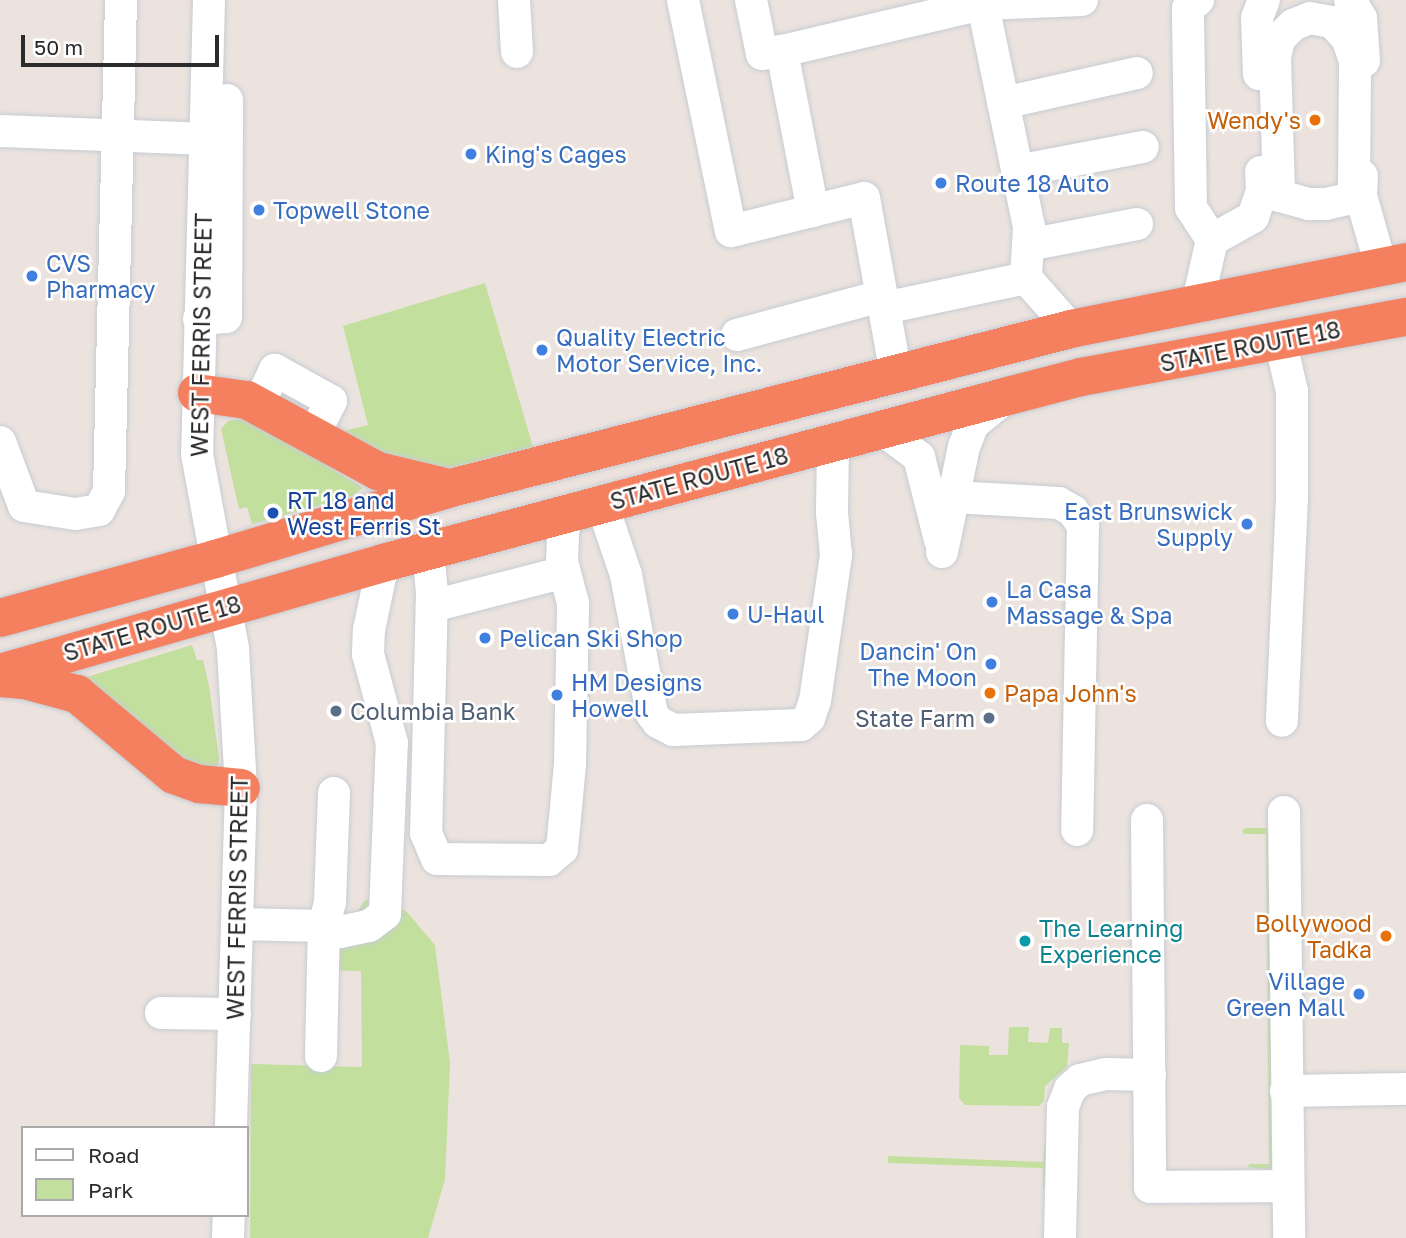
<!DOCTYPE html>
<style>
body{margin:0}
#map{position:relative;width:1406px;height:1238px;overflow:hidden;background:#ece3de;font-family:"Golos Text",sans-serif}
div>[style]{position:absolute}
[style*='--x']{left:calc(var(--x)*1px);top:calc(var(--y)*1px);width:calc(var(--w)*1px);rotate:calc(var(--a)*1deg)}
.green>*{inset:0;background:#c3df9e}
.roads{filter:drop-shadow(0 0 2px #c6ccd4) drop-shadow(0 0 2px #c6ccd4)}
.minor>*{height:32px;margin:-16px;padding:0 16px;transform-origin:16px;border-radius:16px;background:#fff}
.highway>*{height:38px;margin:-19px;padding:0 19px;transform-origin:19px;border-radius:19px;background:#f58060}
.dots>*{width:19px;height:19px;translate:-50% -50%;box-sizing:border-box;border:4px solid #fff;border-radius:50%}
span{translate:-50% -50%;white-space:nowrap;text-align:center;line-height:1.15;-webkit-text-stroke:5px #fff;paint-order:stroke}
.food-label{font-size:23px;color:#c56008}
.right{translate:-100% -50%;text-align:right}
.left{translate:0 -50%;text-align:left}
.shop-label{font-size:23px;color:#366cbe}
.street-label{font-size:23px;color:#2b2b2b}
.transit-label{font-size:23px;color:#164399}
.service-label{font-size:23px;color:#4e5e75}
.culture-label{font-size:23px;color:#0d838f}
.legend{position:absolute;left:21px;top:1126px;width:228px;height:91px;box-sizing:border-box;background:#fff;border:2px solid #aaa;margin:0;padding:9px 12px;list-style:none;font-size:21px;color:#2b2b2b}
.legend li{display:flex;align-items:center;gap:14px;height:35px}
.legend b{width:35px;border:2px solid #aaa}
.scale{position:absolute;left:21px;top:35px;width:198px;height:32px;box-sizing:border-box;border:4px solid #2b2b2b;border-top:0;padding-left:9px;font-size:21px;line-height:24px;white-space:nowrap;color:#2b2b2b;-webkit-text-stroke:5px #fff;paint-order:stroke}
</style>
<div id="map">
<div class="green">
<div style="clip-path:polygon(485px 283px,533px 447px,455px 467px,421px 468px,398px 465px,343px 431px,368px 425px,343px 326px)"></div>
<div style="clip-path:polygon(239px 419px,253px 420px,363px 488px,352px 496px,252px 524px,247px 507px,239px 509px,221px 429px,228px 421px)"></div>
<div style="clip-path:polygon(192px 645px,197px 660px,203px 660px,209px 686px,219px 758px,218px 765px,213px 767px,181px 767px,80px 679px)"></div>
<div style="clip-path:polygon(1245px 828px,1269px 828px,1273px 1170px,1247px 1167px,1250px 1164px,1269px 1164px,1266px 834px,1244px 834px,1242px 831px)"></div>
<div style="clip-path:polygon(381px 895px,407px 912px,435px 945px,450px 1063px,445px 1179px,428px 1238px,250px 1238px,251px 1064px,362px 1067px,361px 971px,323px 970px,364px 901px)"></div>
<div style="clip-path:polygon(1009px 1027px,1029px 1027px,1028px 1042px,1048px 1043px,1050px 1028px,1062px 1028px,1062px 1043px,1069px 1043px,1067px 1067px,1045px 1086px,1044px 1101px,1039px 1106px,965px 1105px,959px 1098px,960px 1045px,989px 1046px,989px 1055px,1008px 1055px)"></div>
<div style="clip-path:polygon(1045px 1142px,1048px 1143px,1046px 1187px,1043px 1188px,1043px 1168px,888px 1163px,888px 1156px,1043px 1162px)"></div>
</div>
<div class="roads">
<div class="minor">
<div style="--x:209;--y:0;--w:454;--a:91.5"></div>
<div style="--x:197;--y:454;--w:198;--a:79.5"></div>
<div style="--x:233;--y:649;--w:139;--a:86.7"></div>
<div style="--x:241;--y:788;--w:340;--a:91.7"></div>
<div style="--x:514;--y:0;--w:52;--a:86.7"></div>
<div style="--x:683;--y:0;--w:236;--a:78.3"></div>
<div style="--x:731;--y:231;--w:137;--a:-13.9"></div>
<div style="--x:864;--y:198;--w:179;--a:79.7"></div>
<div style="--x:751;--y:0;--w:55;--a:78.5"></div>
<div style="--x:762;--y:54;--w:20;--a:-9"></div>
<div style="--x:982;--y:0;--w:232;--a:78.3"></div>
<div style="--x:1029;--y:227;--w:51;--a:93.4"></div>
<div style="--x:1026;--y:278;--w:68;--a:48.6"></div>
<div style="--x:1350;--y:0;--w:21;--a:59"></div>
<div style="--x:1361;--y:18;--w:43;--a:86"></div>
<div style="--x:1259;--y:74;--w:56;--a:-92"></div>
<div style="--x:1257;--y:18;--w:19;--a:-69"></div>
<div style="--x:1003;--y:103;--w:137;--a:-12.6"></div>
<div style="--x:0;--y:131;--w:205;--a:2.2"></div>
<div style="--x:1017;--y:171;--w:128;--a:-10.8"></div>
<div style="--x:1362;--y:176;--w:20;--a:93"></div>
<div style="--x:1361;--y:196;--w:73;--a:74.1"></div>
<div style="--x:1262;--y:191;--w:49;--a:15.5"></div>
<div style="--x:1309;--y:204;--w:17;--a:0"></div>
<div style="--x:1326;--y:204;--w:36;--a:-13"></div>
<div style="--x:1361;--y:196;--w:13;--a:-122"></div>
<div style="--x:1354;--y:185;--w:124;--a:-89.5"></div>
<div style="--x:1355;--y:61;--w:24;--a:-109"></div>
<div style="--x:1347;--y:38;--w:22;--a:-133"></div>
<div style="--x:1332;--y:22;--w:22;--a:-170"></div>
<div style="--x:1310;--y:18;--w:18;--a:158"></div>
<div style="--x:1293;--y:25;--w:20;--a:135"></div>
<div style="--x:1279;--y:39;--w:19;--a:102"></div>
<div style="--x:1275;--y:58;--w:138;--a:88.3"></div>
<div style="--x:813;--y:211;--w:163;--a:-101"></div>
<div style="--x:782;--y:51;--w:205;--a:-13.2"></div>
<div style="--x:982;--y:4;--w:100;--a:-2.3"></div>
<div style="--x:1212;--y:240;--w:47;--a:-29.3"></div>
<div style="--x:1253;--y:217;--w:28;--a:-71"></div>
<div style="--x:1262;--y:191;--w:19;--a:-93"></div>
<div style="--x:1028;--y:245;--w:111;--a:-10.9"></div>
<div style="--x:1198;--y:301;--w:63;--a:-77.1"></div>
<div style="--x:1212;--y:240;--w:38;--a:-123"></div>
<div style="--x:1191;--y:208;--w:191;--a:-90.9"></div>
<div style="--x:1188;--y:17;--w:9;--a:-90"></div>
<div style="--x:1188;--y:8;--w:13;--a:-39"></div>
<div style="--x:884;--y:308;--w:145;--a:-11.9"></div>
<div style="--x:199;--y:319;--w:27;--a:-4"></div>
<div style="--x:226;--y:317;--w:217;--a:-89.7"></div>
<div style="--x:737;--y:335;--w:150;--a:-15.1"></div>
<div style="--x:1280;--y:340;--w:52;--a:76.8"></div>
<div style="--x:1292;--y:391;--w:107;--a:90"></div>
<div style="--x:1292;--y:498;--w:223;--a:92.6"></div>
<div style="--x:258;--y:406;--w:40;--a:-65"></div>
<div style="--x:275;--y:370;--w:64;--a:29"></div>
<div style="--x:331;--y:401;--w:42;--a:117.2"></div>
<div style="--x:884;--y:431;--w:44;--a:36.6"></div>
<div style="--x:919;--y:457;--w:86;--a:75.8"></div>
<div style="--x:0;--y:442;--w:68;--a:69.4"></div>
<div style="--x:24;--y:506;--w:52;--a:8.9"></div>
<div style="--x:75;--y:514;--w:24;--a:-9"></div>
<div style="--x:99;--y:510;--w:21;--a:-62"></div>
<div style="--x:109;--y:491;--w:491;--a:-88.6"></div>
<div style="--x:954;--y:497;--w:105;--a:3.3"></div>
<div style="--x:1059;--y:503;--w:16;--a:30"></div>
<div style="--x:1073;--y:511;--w:18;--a:56"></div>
<div style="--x:1083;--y:526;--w:304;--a:91.1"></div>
<div style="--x:602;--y:504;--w:75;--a:71.3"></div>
<div style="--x:626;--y:575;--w:141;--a:79.4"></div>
<div style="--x:652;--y:714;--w:10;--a:53"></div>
<div style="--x:658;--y:722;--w:17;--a:28"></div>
<div style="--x:673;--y:730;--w:128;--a:-2.2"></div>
<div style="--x:801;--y:725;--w:11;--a:-41"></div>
<div style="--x:809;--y:718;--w:18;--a:-71"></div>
<div style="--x:815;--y:701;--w:148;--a:-81.8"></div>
<div style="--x:836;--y:555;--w:42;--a:-95.4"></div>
<div style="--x:832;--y:513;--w:71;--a:-89.2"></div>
<div style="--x:428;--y:551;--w:42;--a:84.6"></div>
<div style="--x:432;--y:593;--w:240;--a:91.4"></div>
<div style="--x:426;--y:833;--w:28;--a:67"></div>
<div style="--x:437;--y:859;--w:112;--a:0.5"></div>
<div style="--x:549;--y:860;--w:17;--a:-40"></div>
<div style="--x:562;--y:849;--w:85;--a:-84.6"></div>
<div style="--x:570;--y:764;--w:161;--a:-88.9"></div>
<div style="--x:573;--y:603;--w:42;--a:-105"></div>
<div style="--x:562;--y:562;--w:48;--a:-87.6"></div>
<div style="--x:942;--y:552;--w:107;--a:-78.2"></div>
<div style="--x:964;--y:447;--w:25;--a:-69"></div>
<div style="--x:973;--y:424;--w:41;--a:-39.1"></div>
<div style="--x:432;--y:606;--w:137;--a:-14.3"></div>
<div style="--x:1284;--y:812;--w:426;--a:89.3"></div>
<div style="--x:1147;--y:820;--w:367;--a:89.5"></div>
<div style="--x:1150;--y:1187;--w:138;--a:-0.4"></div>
<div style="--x:237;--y:924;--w:87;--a:1.3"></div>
<div style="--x:324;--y:926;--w:17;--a:21"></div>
<div style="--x:340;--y:932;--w:30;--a:-12"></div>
<div style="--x:369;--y:926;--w:20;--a:-37"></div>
<div style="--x:385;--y:914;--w:171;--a:-87.7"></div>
<div style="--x:392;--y:743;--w:92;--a:-105.1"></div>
<div style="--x:368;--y:654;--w:24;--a:-88"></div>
<div style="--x:369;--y:630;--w:68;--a:-78.2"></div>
<div style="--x:161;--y:1013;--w:74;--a:0.8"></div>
<div style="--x:321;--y:1056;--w:130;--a:-88.7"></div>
<div style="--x:324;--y:926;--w:25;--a:-76"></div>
<div style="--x:330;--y:902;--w:109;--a:-87.9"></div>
<div style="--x:1286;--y:1091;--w:120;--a:-1"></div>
<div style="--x:228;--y:1238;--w:23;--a:-88"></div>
<div style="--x:1060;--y:1238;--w:131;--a:-88.7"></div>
<div style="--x:1063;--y:1107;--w:19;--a:-69"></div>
<div style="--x:1070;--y:1089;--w:13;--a:-42"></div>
<div style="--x:1080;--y:1080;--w:27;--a:-13"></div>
<div style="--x:1106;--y:1074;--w:44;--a:1.3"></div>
</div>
<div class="highway">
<div style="--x:197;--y:393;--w:50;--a:8"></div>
<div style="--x:247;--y:400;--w:149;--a:28.5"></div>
<div style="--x:378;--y:471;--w:73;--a:13.5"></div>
<div style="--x:0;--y:618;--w:223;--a:-15.3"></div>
<div style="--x:215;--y:559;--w:246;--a:-16.7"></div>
<div style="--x:451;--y:488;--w:640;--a:-14.38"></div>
<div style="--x:1071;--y:329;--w:342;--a:-11.3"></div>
<div style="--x:0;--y:673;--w:398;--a:-16"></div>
<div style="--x:383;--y:563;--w:647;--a:-14.96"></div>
<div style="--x:1008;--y:396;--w:75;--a:-14.6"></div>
<div style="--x:1081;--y:377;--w:330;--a:-10.5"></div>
<div style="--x:0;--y:678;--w:24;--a:5"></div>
<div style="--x:24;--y:680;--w:55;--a:14.8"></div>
<div style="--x:77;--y:694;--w:126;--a:39.9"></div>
<div style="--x:174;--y:775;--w:27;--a:20"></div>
<div style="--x:199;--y:784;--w:42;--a:5.4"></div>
</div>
</div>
<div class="dots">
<div style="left:1315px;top:120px;background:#e8710a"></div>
<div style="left:471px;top:154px;background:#3f7fe0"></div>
<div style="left:941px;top:183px;background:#3f7fe0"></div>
<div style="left:259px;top:210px;background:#3f7fe0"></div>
<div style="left:32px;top:276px;background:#3f7fe0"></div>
<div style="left:542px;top:350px;background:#3f7fe0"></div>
<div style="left:273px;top:513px;background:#1a4fb4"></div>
<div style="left:1247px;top:524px;background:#3f7fe0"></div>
<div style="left:992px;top:602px;background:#3f7fe0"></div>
<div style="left:733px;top:614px;background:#3f7fe0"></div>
<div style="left:485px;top:638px;background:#3f7fe0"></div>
<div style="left:991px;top:664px;background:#3f7fe0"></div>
<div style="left:990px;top:693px;background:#e8710a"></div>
<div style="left:557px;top:695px;background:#3f7fe0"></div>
<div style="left:336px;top:711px;background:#5c6f8a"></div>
<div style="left:989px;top:718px;background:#5c6f8a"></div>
<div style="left:1386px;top:936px;background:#e8710a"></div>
<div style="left:1025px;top:941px;background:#0f9aa8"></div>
<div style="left:1359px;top:994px;background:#3f7fe0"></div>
</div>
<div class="food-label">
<span class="right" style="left:1301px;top:120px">Wendy's</span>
<span class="left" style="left:1004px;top:693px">Papa John's</span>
<span class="right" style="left:1372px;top:936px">Bollywood<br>Tadka</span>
</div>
<div class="shop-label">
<span class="left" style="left:485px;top:154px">King's Cages</span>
<span class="left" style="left:955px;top:183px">Route 18 Auto</span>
<span class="left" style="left:273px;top:210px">Topwell Stone</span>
<span class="left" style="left:46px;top:276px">CVS<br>Pharmacy</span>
<span class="left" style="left:556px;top:350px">Quality Electric<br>Motor Service, Inc.</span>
<span class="right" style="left:1233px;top:524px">East Brunswick<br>Supply</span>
<span class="left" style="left:1006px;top:602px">La Casa<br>Massage &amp; Spa</span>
<span class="left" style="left:747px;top:614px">U-Haul</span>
<span class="left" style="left:499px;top:638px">Pelican Ski Shop</span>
<span class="right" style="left:977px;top:664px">Dancin' On<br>The Moon</span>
<span class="left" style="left:571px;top:695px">HM Designs<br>Howell</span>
<span class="right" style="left:1345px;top:994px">Village<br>Green Mall</span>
</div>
<div class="street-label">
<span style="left:201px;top:335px;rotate:-89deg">WEST FERRIS STREET</span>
<span style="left:1250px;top:346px;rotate:-11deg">STATE ROUTE 18</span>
<span style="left:699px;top:478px;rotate:-15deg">STATE ROUTE 18</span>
<span style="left:152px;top:628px;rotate:-16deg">STATE ROUTE 18</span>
<span style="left:237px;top:898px;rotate:-89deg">WEST FERRIS STREET</span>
</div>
<div class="transit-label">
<span class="left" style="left:287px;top:513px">RT 18 and<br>West Ferris St</span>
</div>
<div class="service-label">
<span class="left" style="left:350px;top:711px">Columbia Bank</span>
<span class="right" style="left:975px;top:718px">State Farm</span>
</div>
<div class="culture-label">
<span class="left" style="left:1039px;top:941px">The Learning<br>Experience</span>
</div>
<ul class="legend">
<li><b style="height:9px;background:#fff"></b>Road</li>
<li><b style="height:19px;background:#c3df9e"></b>Park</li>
</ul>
<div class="scale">50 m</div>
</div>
